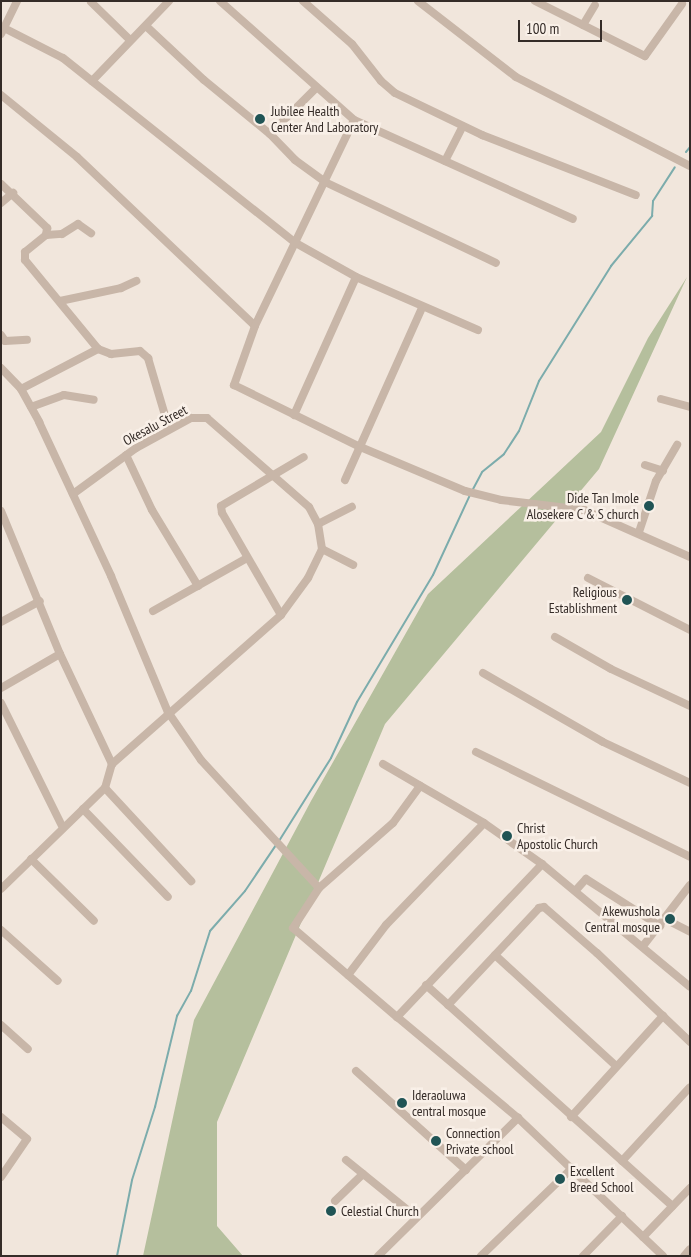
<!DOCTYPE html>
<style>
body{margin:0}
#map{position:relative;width:691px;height:1257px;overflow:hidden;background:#f1e6dc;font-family:"PT Sans Narrow",sans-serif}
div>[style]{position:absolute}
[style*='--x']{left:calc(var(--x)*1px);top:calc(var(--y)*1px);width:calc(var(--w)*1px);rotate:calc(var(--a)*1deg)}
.green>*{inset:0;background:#b5bf9d}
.stream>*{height:2px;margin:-1px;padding:0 1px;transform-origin:1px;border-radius:1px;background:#7cacac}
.minor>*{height:8px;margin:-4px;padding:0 4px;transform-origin:4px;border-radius:4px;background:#c8b6a8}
.dots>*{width:14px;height:14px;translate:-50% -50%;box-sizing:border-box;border:2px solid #f9f0e8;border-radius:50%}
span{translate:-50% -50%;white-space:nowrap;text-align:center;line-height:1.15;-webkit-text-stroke:5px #f9f0e8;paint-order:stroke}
.poi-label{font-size:14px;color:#352c28}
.left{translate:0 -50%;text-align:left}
.right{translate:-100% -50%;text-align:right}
.street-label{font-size:14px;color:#352c28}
.frame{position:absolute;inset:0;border:2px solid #352c28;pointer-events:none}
.scale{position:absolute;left:518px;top:20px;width:84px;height:22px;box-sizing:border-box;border:2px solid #352c28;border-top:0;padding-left:6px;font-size:15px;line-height:18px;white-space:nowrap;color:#352c28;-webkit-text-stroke:4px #f9f0e8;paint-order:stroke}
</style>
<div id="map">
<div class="green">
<div style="clip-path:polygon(687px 277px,599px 469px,385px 724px,217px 1122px,217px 1226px,243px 1256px,143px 1256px,194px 1020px,311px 801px,428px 594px,601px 432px,648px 338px)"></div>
</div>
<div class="stream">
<div style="--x:686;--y:152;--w:6;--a:-51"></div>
<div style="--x:472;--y:491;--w:21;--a:-62"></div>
<div style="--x:482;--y:472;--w:28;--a:-39"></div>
<div style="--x:504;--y:454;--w:27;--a:-57"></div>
<div style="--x:519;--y:431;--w:54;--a:-68.2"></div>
<div style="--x:539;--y:381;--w:136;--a:-57.9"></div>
<div style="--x:611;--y:266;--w:65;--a:-50.6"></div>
<div style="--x:652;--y:216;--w:15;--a:-86"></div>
<div style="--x:653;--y:201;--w:40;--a:-57.1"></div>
<div style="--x:279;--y:841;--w:98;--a:-57.9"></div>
<div style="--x:331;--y:758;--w:62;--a:-65.1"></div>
<div style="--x:357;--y:702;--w:148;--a:-59.1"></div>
<div style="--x:433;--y:575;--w:88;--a:-65.2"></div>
<div style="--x:117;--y:1256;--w:77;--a:-78.8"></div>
<div style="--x:132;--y:1180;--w:77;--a:-72.5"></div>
<div style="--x:155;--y:1107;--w:94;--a:-76.4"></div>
<div style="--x:177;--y:1016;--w:29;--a:-61"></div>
<div style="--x:191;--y:991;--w:63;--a:-72.4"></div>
<div style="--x:210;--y:931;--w:53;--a:-48.8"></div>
<div style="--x:245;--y:891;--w:55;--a:-56"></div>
</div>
<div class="minor">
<div style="--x:220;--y:1;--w:179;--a:41.6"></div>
<div style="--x:354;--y:120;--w:240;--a:24.3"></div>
<div style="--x:303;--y:1;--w:65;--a:41.3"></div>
<div style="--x:352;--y:44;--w:47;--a:51.9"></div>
<div style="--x:381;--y:81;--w:18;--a:41"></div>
<div style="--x:395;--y:93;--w:97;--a:25.8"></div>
<div style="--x:482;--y:135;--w:165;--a:21.3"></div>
<div style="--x:418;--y:1;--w:124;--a:37.8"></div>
<div style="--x:516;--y:77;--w:195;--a:27.1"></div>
<div style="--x:535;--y:1;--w:123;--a:26.6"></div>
<div style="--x:645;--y:56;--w:64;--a:-54.6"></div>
<div style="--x:91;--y:2;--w:54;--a:44.3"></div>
<div style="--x:583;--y:25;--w:23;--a:-59"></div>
<div style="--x:146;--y:26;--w:79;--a:43"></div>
<div style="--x:204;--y:80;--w:85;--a:39.3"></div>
<div style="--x:270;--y:134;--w:36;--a:46"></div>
<div style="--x:295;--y:160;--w:37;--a:36"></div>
<div style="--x:325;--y:182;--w:189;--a:25.3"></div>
<div style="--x:4;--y:28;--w:66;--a:27"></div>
<div style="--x:63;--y:58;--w:295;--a:38.5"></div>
<div style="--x:294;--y:242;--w:71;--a:29.4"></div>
<div style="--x:356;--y:277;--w:133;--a:23.5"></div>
<div style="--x:1;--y:34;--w:37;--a:-64"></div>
<div style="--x:92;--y:81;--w:111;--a:-46.1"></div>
<div style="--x:1;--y:95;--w:98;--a:39.2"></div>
<div style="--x:77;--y:157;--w:245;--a:43.5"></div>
<div style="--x:354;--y:120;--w:229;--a:115.7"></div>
<div style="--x:255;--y:326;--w:63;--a:109.6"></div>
<div style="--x:234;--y:385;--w:138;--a:26.2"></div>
<div style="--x:358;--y:446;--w:116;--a:22.8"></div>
<div style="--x:465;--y:491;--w:37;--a:14"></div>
<div style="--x:501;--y:500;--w:84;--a:6.9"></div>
<div style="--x:584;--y:510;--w:116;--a:23.9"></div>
<div style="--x:270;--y:134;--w:66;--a:-45"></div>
<div style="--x:445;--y:161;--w:39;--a:-63"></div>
<div style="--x:1;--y:184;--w:64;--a:43.7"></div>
<div style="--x:47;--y:228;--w:7;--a:98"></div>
<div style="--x:46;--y:235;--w:27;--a:141"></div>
<div style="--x:25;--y:252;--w:8;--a:90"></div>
<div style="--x:25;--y:260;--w:115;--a:50.6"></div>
<div style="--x:1;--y:203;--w:16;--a:-40"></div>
<div style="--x:46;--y:235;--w:16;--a:-4"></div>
<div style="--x:62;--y:234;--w:19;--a:-32"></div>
<div style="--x:78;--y:224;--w:16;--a:35"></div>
<div style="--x:60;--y:301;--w:62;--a:-12"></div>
<div style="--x:121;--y:288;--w:17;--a:-25"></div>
<div style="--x:1;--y:335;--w:7;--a:56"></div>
<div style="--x:5;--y:341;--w:22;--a:-3"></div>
<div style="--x:1;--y:368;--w:29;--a:46"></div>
<div style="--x:21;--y:389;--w:38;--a:61"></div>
<div style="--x:39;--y:422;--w:170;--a:64.9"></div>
<div style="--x:111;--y:576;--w:147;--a:67.3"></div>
<div style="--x:168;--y:712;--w:58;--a:55.5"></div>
<div style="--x:201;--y:760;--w:174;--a:47.3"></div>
<div style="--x:319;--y:888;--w:48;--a:123"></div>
<div style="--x:293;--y:928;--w:137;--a:40.6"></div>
<div style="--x:21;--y:389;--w:87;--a:-27.5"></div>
<div style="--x:98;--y:349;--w:14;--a:21"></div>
<div style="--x:111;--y:354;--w:29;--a:-6"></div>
<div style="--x:140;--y:351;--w:11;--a:41"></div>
<div style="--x:148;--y:358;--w:74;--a:73.5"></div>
<div style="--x:661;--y:399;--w:30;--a:15"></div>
<div style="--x:31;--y:407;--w:35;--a:-20"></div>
<div style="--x:64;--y:395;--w:30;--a:9"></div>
<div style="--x:294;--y:415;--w:151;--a:-65.8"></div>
<div style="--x:126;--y:455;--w:61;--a:64.7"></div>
<div style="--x:152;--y:510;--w:89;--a:58.8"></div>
<div style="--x:645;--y:465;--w:19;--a:18"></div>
<div style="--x:345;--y:480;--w:188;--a:-65.9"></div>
<div style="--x:1;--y:511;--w:155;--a:67.6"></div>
<div style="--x:60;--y:654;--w:122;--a:64.7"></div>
<div style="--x:318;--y:524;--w:38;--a:-27"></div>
<div style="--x:639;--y:532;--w:54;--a:-71.6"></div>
<div style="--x:656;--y:481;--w:42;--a:-59.7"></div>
<div style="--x:322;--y:549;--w:35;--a:27"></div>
<div style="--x:588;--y:578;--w:114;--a:27"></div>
<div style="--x:153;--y:611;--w:108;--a:-29.4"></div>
<div style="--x:281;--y:615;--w:118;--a:-120"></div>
<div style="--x:222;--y:513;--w:7;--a:-98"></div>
<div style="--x:221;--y:506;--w:96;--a:-30.6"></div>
<div style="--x:1;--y:622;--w:44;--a:-28.3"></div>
<div style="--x:555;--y:637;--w:64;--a:29.7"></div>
<div style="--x:611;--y:669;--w:87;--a:25.1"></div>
<div style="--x:483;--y:673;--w:138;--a:29.9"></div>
<div style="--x:603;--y:742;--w:96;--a:25.2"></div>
<div style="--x:1;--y:688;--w:68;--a:-30"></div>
<div style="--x:1;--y:703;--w:137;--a:63.6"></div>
<div style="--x:476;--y:752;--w:238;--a:26.1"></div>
<div style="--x:383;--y:764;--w:117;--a:30.3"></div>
<div style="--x:484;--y:823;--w:71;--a:35.3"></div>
<div style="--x:105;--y:788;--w:127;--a:47.2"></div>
<div style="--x:83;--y:809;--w:122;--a:46"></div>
<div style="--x:31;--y:859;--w:88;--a:44.5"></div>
<div style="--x:319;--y:888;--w:98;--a:-41.3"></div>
<div style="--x:393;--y:823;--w:46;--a:-53.9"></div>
<div style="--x:1;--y:889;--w:145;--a:-44.2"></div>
<div style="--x:105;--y:788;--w:25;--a:-74"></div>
<div style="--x:112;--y:764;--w:225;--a:-41.4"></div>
<div style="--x:281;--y:615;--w:46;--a:-53.9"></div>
<div style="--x:308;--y:578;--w:32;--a:-64"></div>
<div style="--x:322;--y:549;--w:25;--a:-99"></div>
<div style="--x:318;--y:524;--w:19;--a:-118"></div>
<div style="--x:309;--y:507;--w:135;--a:-138.9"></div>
<div style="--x:207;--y:418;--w:16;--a:180"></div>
<div style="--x:191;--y:418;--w:63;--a:151.4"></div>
<div style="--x:136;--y:448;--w:78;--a:143.9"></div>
<div style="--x:576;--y:890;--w:15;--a:-48"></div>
<div style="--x:586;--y:879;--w:88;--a:32.4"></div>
<div style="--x:665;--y:919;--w:28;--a:27"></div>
<div style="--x:1;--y:930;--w:76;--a:41.8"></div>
<div style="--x:643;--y:946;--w:77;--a:-52.4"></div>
<div style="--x:495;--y:955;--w:163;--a:42.5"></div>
<div style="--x:348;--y:975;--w:63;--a:-52.8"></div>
<div style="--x:386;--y:925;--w:141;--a:-46.1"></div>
<div style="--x:426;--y:985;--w:331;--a:41.9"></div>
<div style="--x:448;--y:1005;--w:133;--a:-46.8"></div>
<div style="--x:539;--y:908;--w:5;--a:-11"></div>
<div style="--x:544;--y:907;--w:70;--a:41"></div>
<div style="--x:597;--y:953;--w:129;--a:43.7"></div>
<div style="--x:1;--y:1025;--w:36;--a:42"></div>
<div style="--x:356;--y:1071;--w:148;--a:42"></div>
<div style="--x:1;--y:1117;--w:34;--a:40"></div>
<div style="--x:27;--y:1139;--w:46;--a:124.4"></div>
<div style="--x:571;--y:1117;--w:137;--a:-47.7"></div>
<div style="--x:346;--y:1160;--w:89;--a:39.1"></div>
<div style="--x:622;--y:1161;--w:100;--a:-47.4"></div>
<div style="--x:335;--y:1201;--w:39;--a:-44"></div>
<div style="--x:643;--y:1237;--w:68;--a:-46.2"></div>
<div style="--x:378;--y:1256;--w:197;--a:-44.6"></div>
<div style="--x:481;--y:1256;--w:127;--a:-44"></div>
<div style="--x:583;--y:1256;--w:56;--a:-45.7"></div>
<div style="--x:663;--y:1256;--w:200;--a:-136.4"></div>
<div style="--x:518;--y:1118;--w:158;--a:-140.1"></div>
<div style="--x:397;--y:1017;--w:211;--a:-46.5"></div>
<div style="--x:542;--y:864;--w:192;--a:39.7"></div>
<div style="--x:684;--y:1256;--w:9;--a:-49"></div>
</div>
<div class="dots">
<div style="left:260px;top:119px;background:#205455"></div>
<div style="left:649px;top:506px;background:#205455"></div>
<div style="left:627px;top:600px;background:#205455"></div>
<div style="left:507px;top:836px;background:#205455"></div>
<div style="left:670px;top:919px;background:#205455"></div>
<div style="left:402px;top:1103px;background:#205455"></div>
<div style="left:436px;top:1141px;background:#205455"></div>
<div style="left:560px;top:1179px;background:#205455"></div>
<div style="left:331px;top:1211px;background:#205455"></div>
</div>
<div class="poi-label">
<span class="left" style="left:271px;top:119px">Jubilee Health<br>Center And Laboratory</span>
<span class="right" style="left:639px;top:506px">Dide Tan Imole<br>Alosekere C &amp; S church</span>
<span class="right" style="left:617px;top:600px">Religious<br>Establishment</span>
<span class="left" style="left:517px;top:836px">Christ<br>Apostolic Church</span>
<span class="right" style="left:660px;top:919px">Akewushola<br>Central mosque</span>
<span class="left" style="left:412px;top:1103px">Ideraoluwa<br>central mosque</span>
<span class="left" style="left:446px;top:1141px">Connection<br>Private school</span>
<span class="left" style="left:570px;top:1179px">Excellent<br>Breed School</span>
<span class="left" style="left:341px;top:1211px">Celestial Church</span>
</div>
<div class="street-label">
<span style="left:155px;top:425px;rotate:-28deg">Okesalu Street</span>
</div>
<div class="frame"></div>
<div class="scale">100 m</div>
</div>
